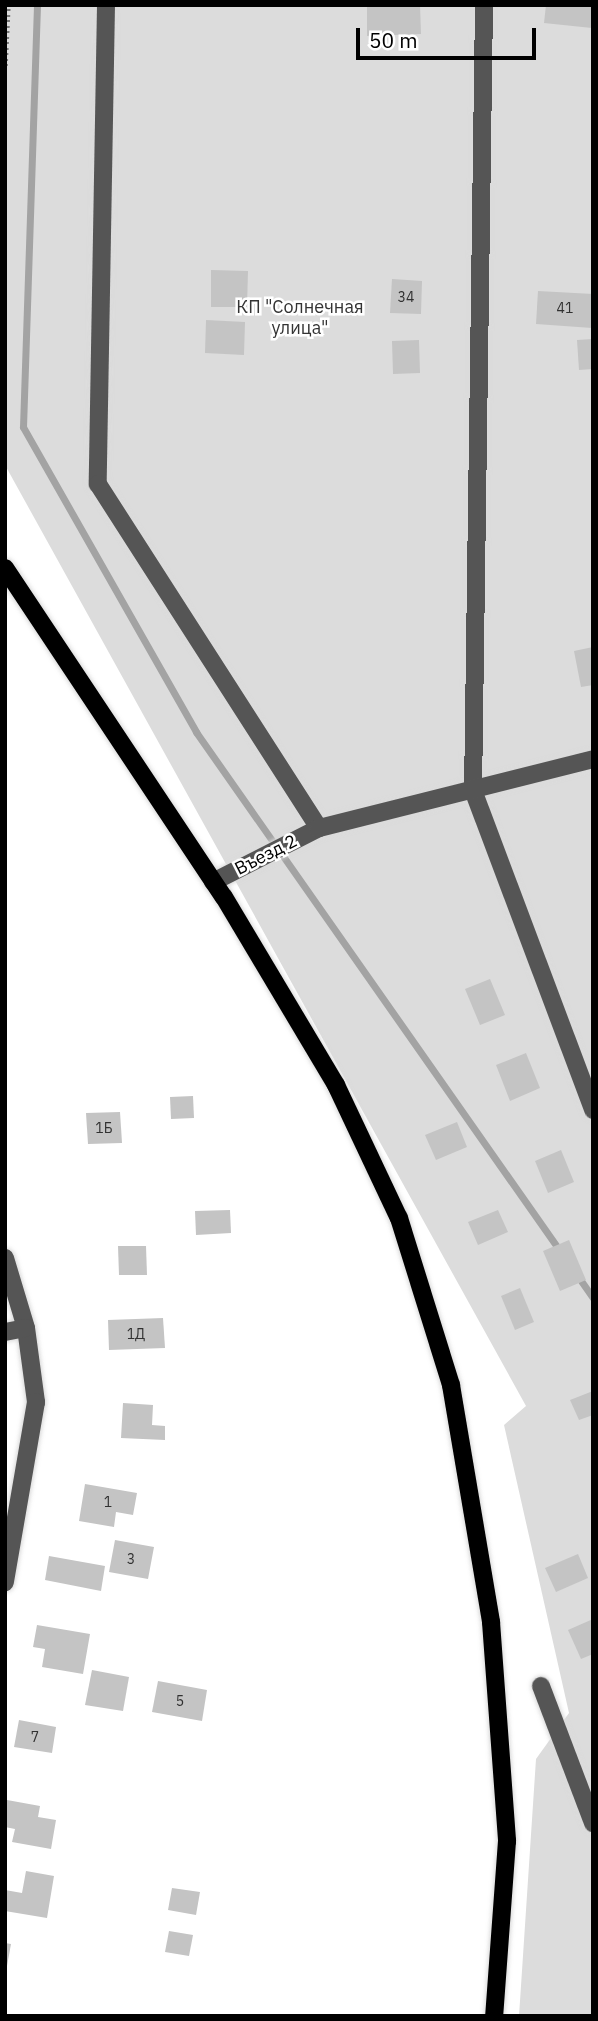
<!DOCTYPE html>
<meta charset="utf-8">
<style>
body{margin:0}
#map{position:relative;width:598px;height:2021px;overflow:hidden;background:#fff;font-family:"IBM Plex Sans",sans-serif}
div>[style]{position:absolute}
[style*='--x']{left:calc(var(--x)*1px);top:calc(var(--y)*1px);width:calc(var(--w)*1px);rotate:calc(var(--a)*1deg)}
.green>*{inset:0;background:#dcdcdc}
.stream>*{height:7px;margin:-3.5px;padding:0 3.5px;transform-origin:3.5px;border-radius:3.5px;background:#a3a3a3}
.building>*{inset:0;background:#c4c4c4}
.path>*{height:4.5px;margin-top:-2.25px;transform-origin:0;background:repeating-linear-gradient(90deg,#777 0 2px,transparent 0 5.5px)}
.roads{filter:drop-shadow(0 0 2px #dbdbdb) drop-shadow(0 0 2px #dbdbdb)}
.minor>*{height:18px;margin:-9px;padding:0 9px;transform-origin:9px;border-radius:9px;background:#555}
.major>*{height:18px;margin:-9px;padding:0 9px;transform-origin:9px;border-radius:9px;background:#000}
span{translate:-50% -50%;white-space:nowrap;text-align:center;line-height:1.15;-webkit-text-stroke:5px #fff;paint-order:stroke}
.number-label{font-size:14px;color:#313131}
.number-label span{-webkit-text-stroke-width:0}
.park-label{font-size:18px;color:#333}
.street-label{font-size:18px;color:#000}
.frame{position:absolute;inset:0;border:7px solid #000;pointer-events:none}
.scale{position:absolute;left:356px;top:28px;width:180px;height:32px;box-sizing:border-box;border:4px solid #000;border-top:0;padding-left:9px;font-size:21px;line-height:24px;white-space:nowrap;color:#000;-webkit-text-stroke:5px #fff;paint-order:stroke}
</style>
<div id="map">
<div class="green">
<div style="clip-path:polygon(6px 5px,593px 5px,593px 2016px,519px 2016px,536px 1759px,569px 1713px,504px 1425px,526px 1406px,5px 465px)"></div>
</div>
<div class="stream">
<div style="--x:37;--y:5;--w:422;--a:91.9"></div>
<div style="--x:23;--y:427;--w:351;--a:60.4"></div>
<div style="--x:196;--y:732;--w:634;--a:54.96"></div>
<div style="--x:577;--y:1275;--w:28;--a:55"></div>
</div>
<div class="building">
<div style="clip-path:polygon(367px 5px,420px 5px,421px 34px,367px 36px)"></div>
<div style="clip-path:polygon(546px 5px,593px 5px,592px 28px,544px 23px)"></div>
<div style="clip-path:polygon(211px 270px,248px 271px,247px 307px,211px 307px)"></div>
<div style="clip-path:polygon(392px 279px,422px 281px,421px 314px,390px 313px)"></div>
<div style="clip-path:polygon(538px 291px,593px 294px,592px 328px,536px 324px)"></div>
<div style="clip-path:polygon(206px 320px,245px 322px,244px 355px,205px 353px)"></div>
<div style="clip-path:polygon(593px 339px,593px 369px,579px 370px,577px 340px)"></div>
<div style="clip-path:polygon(419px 340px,420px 373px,393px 374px,392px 341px)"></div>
<div style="clip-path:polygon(593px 647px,593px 685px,581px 687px,574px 651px)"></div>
<div style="clip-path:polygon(490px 979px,505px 1015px,480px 1025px,465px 989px)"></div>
<div style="clip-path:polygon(526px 1053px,540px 1088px,510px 1101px,496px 1065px)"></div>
<div style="clip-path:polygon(193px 1096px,194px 1118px,171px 1119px,170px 1097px)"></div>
<div style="clip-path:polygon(120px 1112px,122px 1143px,88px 1144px,86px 1113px)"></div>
<div style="clip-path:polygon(457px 1122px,467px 1147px,436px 1160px,425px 1135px)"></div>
<div style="clip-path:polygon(561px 1150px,574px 1182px,548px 1193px,535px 1161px)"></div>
<div style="clip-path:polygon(230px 1210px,231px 1233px,196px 1235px,195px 1211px)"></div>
<div style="clip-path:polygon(498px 1210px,508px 1232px,478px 1245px,468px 1222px)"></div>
<div style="clip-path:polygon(569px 1240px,586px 1280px,560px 1291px,543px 1251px)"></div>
<div style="clip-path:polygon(118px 1246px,146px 1246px,147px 1275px,119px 1275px)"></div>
<div style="clip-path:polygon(520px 1288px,534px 1322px,515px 1330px,501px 1296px)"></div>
<div style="clip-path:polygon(163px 1318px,165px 1348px,109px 1350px,108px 1320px)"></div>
<div style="clip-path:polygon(593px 1391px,593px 1415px,579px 1420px,570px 1400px)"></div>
<div style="clip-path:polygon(123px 1403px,153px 1405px,152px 1425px,165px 1426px,165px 1440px,121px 1438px)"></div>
<div style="clip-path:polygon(85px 1484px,137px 1493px,133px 1515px,116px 1512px,114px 1527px,79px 1521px)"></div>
<div style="clip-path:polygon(115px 1540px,154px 1547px,148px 1579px,109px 1572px)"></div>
<div style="clip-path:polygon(578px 1554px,588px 1578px,556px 1592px,545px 1568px)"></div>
<div style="clip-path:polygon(49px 1556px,105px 1566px,101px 1591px,45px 1580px)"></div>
<div style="clip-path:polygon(593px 1619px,593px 1654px,581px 1659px,568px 1630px)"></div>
<div style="clip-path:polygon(37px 1625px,90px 1634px,83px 1674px,42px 1667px,45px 1649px,33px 1647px)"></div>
<div style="clip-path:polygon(92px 1670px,129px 1677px,123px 1711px,85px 1705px)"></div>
<div style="clip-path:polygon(158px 1681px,207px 1690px,202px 1721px,152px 1712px)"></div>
<div style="clip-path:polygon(19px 1720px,56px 1727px,52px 1753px,14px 1747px)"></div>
<div style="clip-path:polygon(7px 1800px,40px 1806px,38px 1817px,56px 1820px,51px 1849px,12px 1842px,15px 1829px,5px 1827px)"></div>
<div style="clip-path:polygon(26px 1871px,54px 1876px,47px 1918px,5px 1911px,5px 1890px,22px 1893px)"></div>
<div style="clip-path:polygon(172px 1888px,200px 1892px,196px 1915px,168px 1910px)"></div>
<div style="clip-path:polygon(169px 1931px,193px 1935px,189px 1956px,165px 1952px)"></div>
<div style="clip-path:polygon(5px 1943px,11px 1944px,7px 1966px,5px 1966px)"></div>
</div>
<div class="path">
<div style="--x:5;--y:66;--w:61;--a:-87.2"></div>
</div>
<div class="roads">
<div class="minor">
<div style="--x:106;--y:5;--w:479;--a:91"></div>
<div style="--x:98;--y:484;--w:409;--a:57.3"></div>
<div style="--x:484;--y:5;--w:785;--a:90.8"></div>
<div style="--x:473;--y:790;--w:342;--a:69.4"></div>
<div style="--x:213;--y:882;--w:119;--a:-27"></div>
<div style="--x:319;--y:828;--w:283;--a:-14.1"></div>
<div style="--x:5;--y:1258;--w:73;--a:73.3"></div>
<div style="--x:26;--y:1328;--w:75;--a:82.3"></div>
<div style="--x:36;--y:1402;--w:183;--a:99.8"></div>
<div style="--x:5;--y:1332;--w:21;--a:-11"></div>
<div style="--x:541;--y:1686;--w:147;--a:69.2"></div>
</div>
<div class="major">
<div style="--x:5;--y:568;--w:395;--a:56.4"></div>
<div style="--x:224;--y:897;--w:219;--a:59.2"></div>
<div style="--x:336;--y:1085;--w:147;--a:64.7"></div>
<div style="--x:399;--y:1218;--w:175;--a:72.7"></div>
<div style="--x:451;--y:1385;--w:240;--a:80.4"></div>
<div style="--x:491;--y:1622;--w:220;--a:85.8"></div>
<div style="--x:507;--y:1841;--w:175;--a:94.2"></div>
</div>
</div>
<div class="number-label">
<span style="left:406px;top:297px">34</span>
<span style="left:565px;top:308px">41</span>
<span style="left:104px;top:1128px">1Б</span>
<span style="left:136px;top:1334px">1Д</span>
<span style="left:108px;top:1502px">1</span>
<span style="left:131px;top:1559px">3</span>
<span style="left:180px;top:1701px">5</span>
<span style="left:35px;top:1737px">7</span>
</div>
<div class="park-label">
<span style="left:300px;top:318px">КП "Солнечная<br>улица"</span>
</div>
<div class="street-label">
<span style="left:266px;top:855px;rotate:-27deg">Въезд 2</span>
</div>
<div class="frame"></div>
<div class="scale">50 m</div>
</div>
